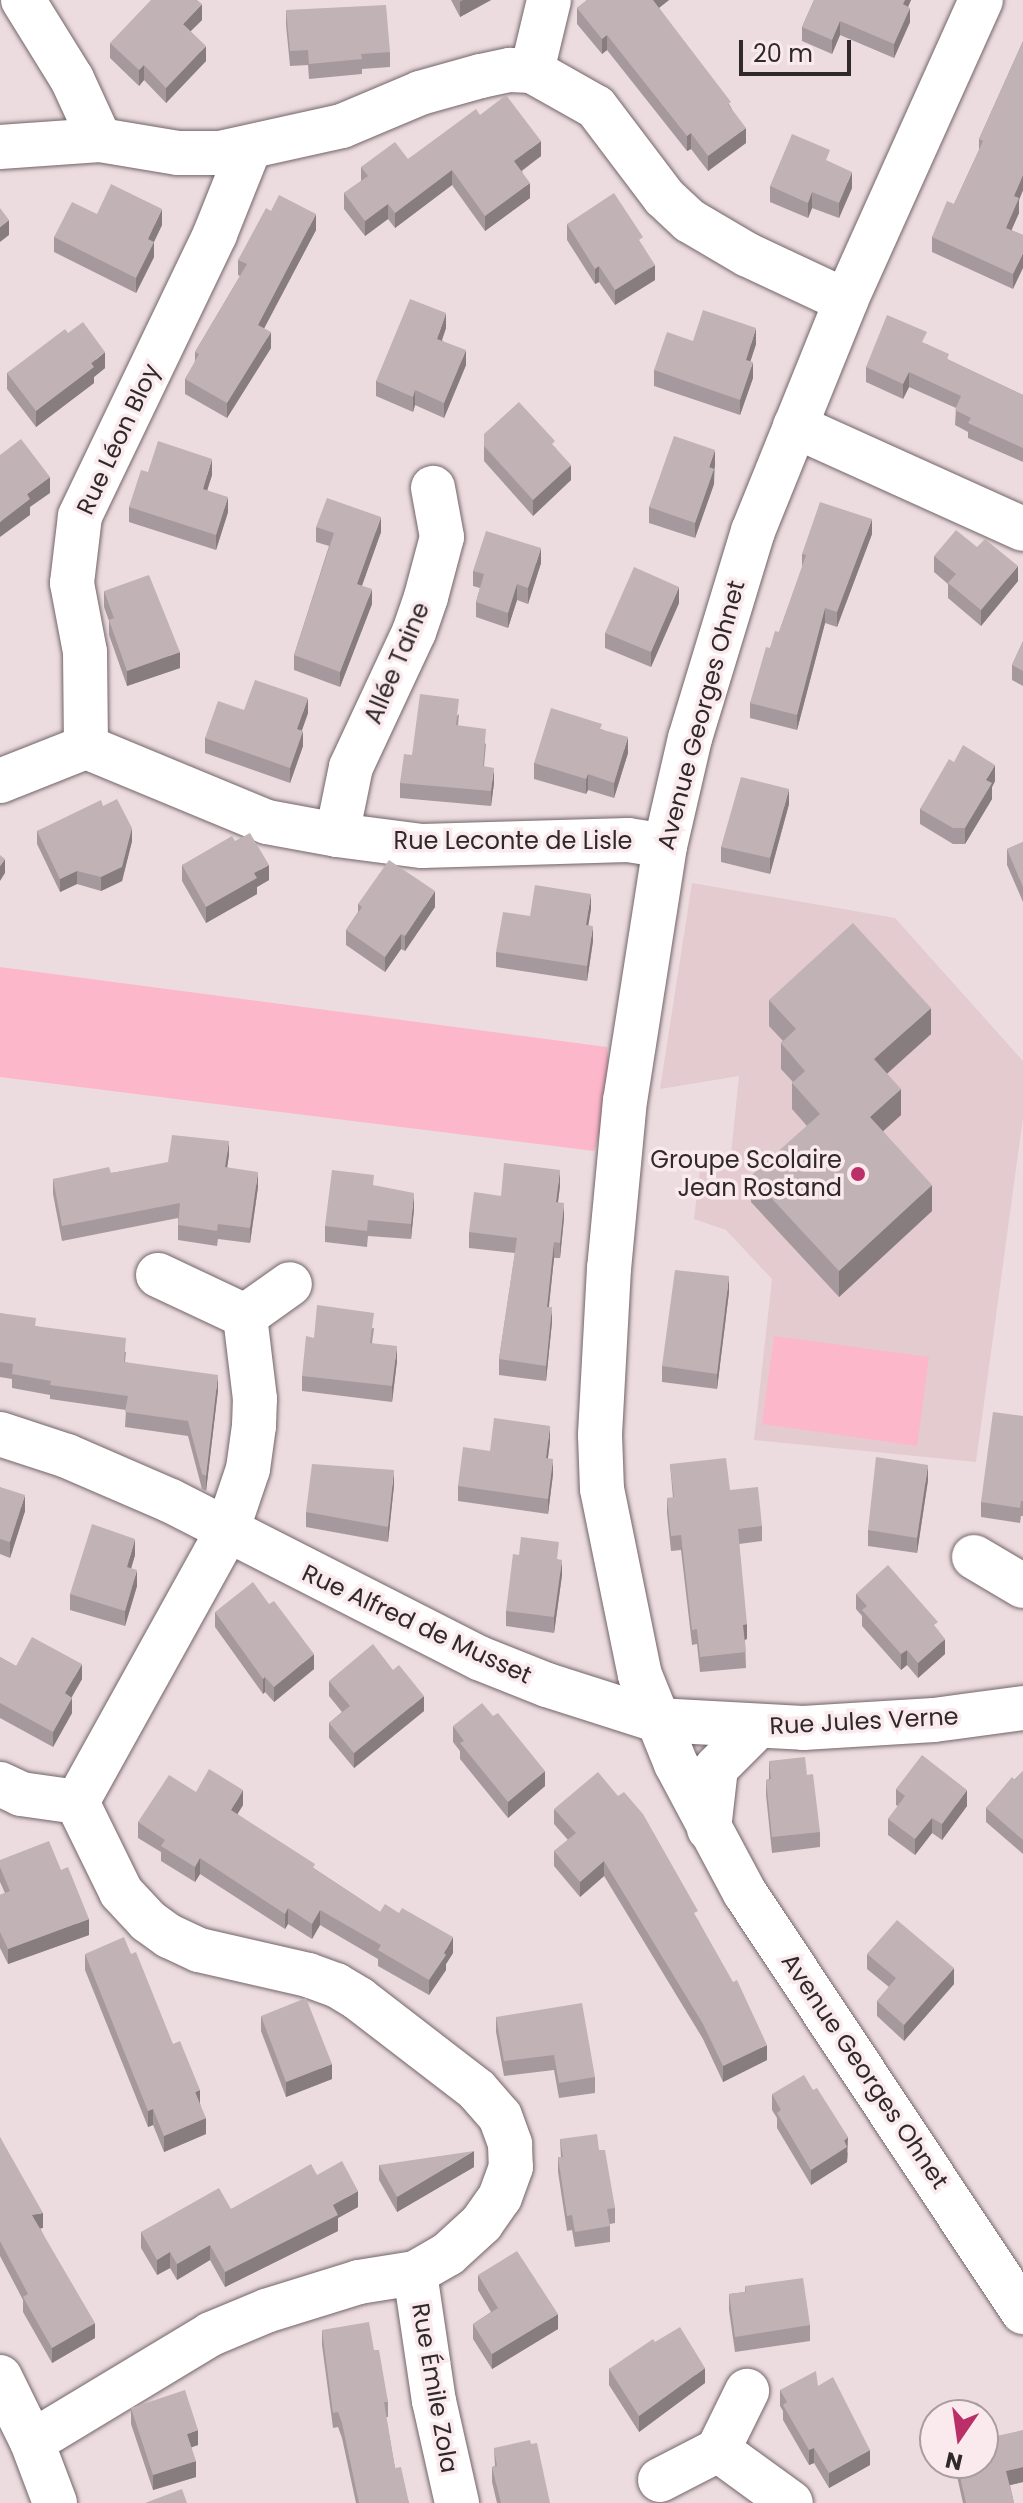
<!DOCTYPE html>
<meta charset="utf-8">
<style>
body{margin:0}
#map{position:relative;width:1023px;height:2503px;overflow:hidden;background:#ecdce0;font-family:Poppins,sans-serif}
div>[style]{position:absolute}
[style*='--x']{left:calc(var(--x)*1px);top:calc(var(--y)*1px);width:calc(var(--w)*1px);rotate:calc(var(--a)*1deg)}
.built>*{inset:0;background:#e3cbd0}
.green>*{inset:0;background:#fdb7ca}
.roads{filter:drop-shadow(0 0 2px #736569) drop-shadow(0 0 2px #736569)}
.minor>*{height:44px;margin:-22px;padding:0 22px;transform-origin:22px;border-radius:22px;background:#fff}
.wall>*{inset:0;background:#a6999d}
.shaded-wall>*{inset:0;background:#877d7f}
.building>*{inset:0;background:#c1b2b6}
.dots>*{width:22px;height:22px;translate:-50% -50%;box-sizing:border-box;border:4px solid #faeaed;border-radius:50%}
span{translate:-50% -50%;white-space:nowrap;text-align:center;line-height:1.15;-webkit-text-stroke:7px #faeaed;paint-order:stroke}
.street-label{font-size:24px;color:#2f292b}
.poi-label{font-size:24px;color:#2f292b}
.right{translate:-100% -50%;text-align:right}
.north{position:absolute;left:919px;top:2399px;width:80px;height:80px;box-sizing:border-box;background:#faeaed;border:2px solid #a99d9f;border-radius:50%;rotate:193deg;font-size:22px;font-weight:700;line-height:32px;text-align:center;color:#2f292b}
.north::after{content:'';display:block;margin:auto;width:28px;height:36px;background:#ba2f67;clip-path:polygon(50% 0,100% 100%,50% 72%,0 100%)}
.scale{position:absolute;left:739px;top:40px;width:112px;height:36px;box-sizing:border-box;border:4px solid #2f292b;border-top:0;padding-left:10px;font-size:24px;line-height:28px;white-space:nowrap;color:#2f292b;-webkit-text-stroke:6px #faeaed;paint-order:stroke}
</style>
<div id="map">
<div class="built">
<div style="clip-path:polygon(692px 883px,895px 918px,1023px 1061px,1023px 1118px,976px 1462px,754px 1440px,772px 1279px,726px 1230px,694px 1219px,701px 1161px,730px 1164px,739px 1076px,660px 1089px)"></div>
</div>
<div class="green">
<div style="clip-path:polygon(0 967px,607px 1047px,609px 1069px,601px 1129px,594px 1151px,0 1077px)"></div>
<div style="clip-path:polygon(774px 1336px,929px 1357px,917px 1446px,762px 1424px)"></div>
</div>
<div class="roads">
<div class="minor">
<div style="--x:23;--y:0;--w:93;--a:58.2"></div>
<div style="--x:72;--y:79;--w:67;--a:65.3"></div>
<div style="--x:981;--y:0;--w:330;--a:114.2"></div>
<div style="--x:846;--y:301;--w:248;--a:112"></div>
<div style="--x:753;--y:531;--w:216;--a:106.9"></div>
<div style="--x:690;--y:738;--w:111;--a:103"></div>
<div style="--x:665;--y:846;--w:257;--a:98.9"></div>
<div style="--x:625;--y:1100;--w:169;--a:95.4"></div>
<div style="--x:609;--y:1268;--w:167;--a:93.1"></div>
<div style="--x:600;--y:1435;--w:54;--a:87.9"></div>
<div style="--x:602;--y:1489;--w:190;--a:78.5"></div>
<div style="--x:640;--y:1675;--w:96;--a:68"></div>
<div style="--x:676;--y:1764;--w:146;--a:61.9"></div>
<div style="--x:745;--y:1893;--w:503;--a:56.44"></div>
<div style="--x:532;--y:71;--w:73;--a:-76.5"></div>
<div style="--x:0;--y:147;--w:100;--a:-4"></div>
<div style="--x:100;--y:140;--w:79;--a:9.5"></div>
<div style="--x:178;--y:153;--w:42;--a:0"></div>
<div style="--x:220;--y:153;--w:125;--a:-12.5"></div>
<div style="--x:342;--y:126;--w:85;--a:-22.9"></div>
<div style="--x:420;--y:93;--w:63;--a:-15.6"></div>
<div style="--x:481;--y:76;--w:30;--a:-12"></div>
<div style="--x:510;--y:70;--w:22;--a:3"></div>
<div style="--x:532;--y:71;--w:73;--a:29.4"></div>
<div style="--x:596;--y:107;--w:113;--a:52.9"></div>
<div style="--x:664;--y:197;--w:35;--a:43"></div>
<div style="--x:690;--y:221;--w:67;--a:30.4"></div>
<div style="--x:748;--y:255;--w:108;--a:25.1"></div>
<div style="--x:795;--y:426;--w:250;--a:24.3"></div>
<div style="--x:86;--y:747;--w:95;--a:-90.6"></div>
<div style="--x:85;--y:652;--w:70;--a:-100.7"></div>
<div style="--x:72;--y:583;--w:67;--a:-83.2"></div>
<div style="--x:80;--y:516;--w:313;--a:-64.4"></div>
<div style="--x:215;--y:234;--w:92;--a:-68.2"></div>
<div style="--x:0;--y:781;--w:92;--a:-21.6"></div>
<div style="--x:86;--y:747;--w:196;--a:22.5"></div>
<div style="--x:267;--y:822;--w:71;--a:10.5"></div>
<div style="--x:337;--y:835;--w:86;--a:7.4"></div>
<div style="--x:422;--y:846;--w:206;--a:-1.7"></div>
<div style="--x:628;--y:840;--w:37;--a:9"></div>
<div style="--x:337;--y:835;--w:69;--a:-78.4"></div>
<div style="--x:351;--y:767;--w:149;--a:-65"></div>
<div style="--x:414;--y:632;--w:37;--a:-71"></div>
<div style="--x:426;--y:597;--w:62;--a:-75.1"></div>
<div style="--x:442;--y:537;--w:50;--a:-100.4"></div>
<div style="--x:158;--y:1275;--w:96;--a:25.2"></div>
<div style="--x:245;--y:1316;--w:55;--a:-35.4"></div>
<div style="--x:0;--y:1434;--w:71;--a:18.2"></div>
<div style="--x:67;--y:1456;--w:113;--a:23.4"></div>
<div style="--x:171;--y:1501;--w:346;--a:27"></div>
<div style="--x:479;--y:1658;--w:73;--a:21.7"></div>
<div style="--x:547;--y:1685;--w:115;--a:17.7"></div>
<div style="--x:657;--y:1720;--w:146;--a:3.1"></div>
<div style="--x:803;--y:1728;--w:131;--a:-3.5"></div>
<div style="--x:934;--y:1720;--w:90;--a:-7.7"></div>
<div style="--x:974;--y:1557;--w:57;--a:30.6"></div>
<div style="--x:0;--y:1784;--w:23;--a:25"></div>
<div style="--x:21;--y:1794;--w:57;--a:8.1"></div>
<div style="--x:77;--y:1802;--w:100;--a:63.9"></div>
<div style="--x:121;--y:1892;--w:40;--a:47"></div>
<div style="--x:148;--y:1921;--w:26;--a:36"></div>
<div style="--x:169;--y:1936;--w:33;--a:25"></div>
<div style="--x:199;--y:1950;--w:112;--a:12.9"></div>
<div style="--x:308;--y:1975;--w:30;--a:20"></div>
<div style="--x:336;--y:1985;--w:27;--a:31"></div>
<div style="--x:359;--y:1999;--w:149;--a:37.6"></div>
<div style="--x:477;--y:2090;--w:35;--a:49"></div>
<div style="--x:500;--y:2116;--w:30;--a:70"></div>
<div style="--x:510;--y:2144;--w:23;--a:88"></div>
<div style="--x:511;--y:2167;--w:32;--a:110"></div>
<div style="--x:500;--y:2197;--w:32;--a:125"></div>
<div style="--x:482;--y:2223;--w:46;--a:137.6"></div>
<div style="--x:448;--y:2254;--w:38;--a:150"></div>
<div style="--x:415;--y:2273;--w:57;--a:170.9"></div>
<div style="--x:359;--y:2282;--w:97;--a:162.7"></div>
<div style="--x:266;--y:2311;--w:60;--a:157.3"></div>
<div style="--x:211;--y:2334;--w:209;--a:148.9"></div>
<div style="--x:77;--y:1802;--w:310;--a:-61"></div>
<div style="--x:227;--y:1531;--w:65;--a:-71.3"></div>
<div style="--x:248;--y:1469;--w:43;--a:-82.1"></div>
<div style="--x:254;--y:1426;--w:27;--a:-88"></div>
<div style="--x:255;--y:1399;--w:84;--a:-96.9"></div>
<div style="--x:709;--y:1829;--w:61;--a:-83.5"></div>
<div style="--x:716;--y:1768;--w:58;--a:-45"></div>
<div style="--x:415;--y:2273;--w:129;--a:81.6"></div>
<div style="--x:434;--y:2401;--w:105;--a:77.3"></div>
<div style="--x:0;--y:2377;--w:72;--a:63.8"></div>
<div style="--x:32;--y:2442;--w:65;--a:69.3"></div>
<div style="--x:718;--y:2450;--w:90;--a:36"></div>
<div style="--x:660;--y:2480;--w:65;--a:-27.3"></div>
<div style="--x:718;--y:2450;--w:66;--a:-63.8"></div>
</div>
</div>
<div class="wall">
<div style="clip-path:polygon(451px 0,491px 0,460px 17px)"></div>
<div style="clip-path:polygon(587px 0,669px 0,659px 8px,731px 107px,746px 143px,708px 171px,691px 149px,687px 151px,607px 50px,602px 54px,577px 24px,577px 8px)"></div>
<div style="clip-path:polygon(814px 0,911px 0,908px 7px,910px 22px,894px 58px,840px 35px,832px 54px,802px 41px,802px 27px)"></div>
<div style="clip-path:polygon(286px 10px,390px 52px,390px 67px,362px 69px,362px 74px,309px 79px,308px 65px,290px 66px,286px 25px)"></div>
<div style="clip-path:polygon(202px 20px,190px 31px,206px 61px,166px 103px,144px 80px,139px 86px,110px 58px,110px 43px)"></div>
<div style="clip-path:polygon(1023px 41px,1023px 190px,1019px 200px,1019px 213px,1011px 230px,1023px 235px,1013px 289px,932px 252px,932px 237px,954px 204px,979px 150px,979px 139px)"></div>
<div style="clip-path:polygon(480px 115px,541px 156px,522px 171px,530px 198px,485px 231px,452px 185px,395px 228px,388px 219px,365px 236px,344px 209px,344px 193px,361px 181px,361px 167px,408px 159px)"></div>
<div style="clip-path:polygon(830px 162px,852px 188px,839px 218px,812px 208px,808px 218px,770px 202px,770px 186px)"></div>
<div style="clip-path:polygon(271px 211px,316px 230px,264px 328px,271px 348px,227px 418px,185px 394px,185px 379px,195px 362px,195px 352px,240px 276px,238px 275px,238px 260px)"></div>
<div style="clip-path:polygon(97px 214px,162px 225px,154px 242px,154px 257px,136px 293px,54px 252px,54px 237px)"></div>
<div style="clip-path:polygon(567px 224px,643px 246px,655px 280px,615px 305px,599px 282px,595px 284px,567px 240px)"></div>
<div style="clip-path:polygon(446px 328px,442px 340px,466px 365px,444px 418px,415px 405px,413px 412px,376px 396px,376px 381px)"></div>
<div style="clip-path:polygon(68px 333px,105px 368px,94px 377px,94px 383px,36px 427px,7px 389px,7px 373px)"></div>
<div style="clip-path:polygon(693px 341px,756px 344px,750px 362px,753px 378px,740px 415px,654px 386px,654px 370px)"></div>
<div style="clip-path:polygon(927px 344px,949px 360px,1023px 395px,1023px 462px,968px 438px,968px 432px,955px 425px,956px 408px,909px 387px,903px 399px,866px 382px,866px 367px)"></div>
<div style="clip-path:polygon(484px 434px,555px 447px,571px 480px,533px 516px,484px 461px)"></div>
<div style="clip-path:polygon(715px 466px,714px 484px,695px 538px,649px 523px,649px 507px)"></div>
<div style="clip-path:polygon(148px 472px,212px 475px,207px 490px,228px 512px,216px 550px,129px 522px,129px 507px)"></div>
<div style="clip-path:polygon(316px 527px,381px 532px,362px 586px,372px 604px,340px 687px,294px 670px,294px 655px,329px 546px,316px 542px)"></div>
<div style="clip-path:polygon(872px 534px,837px 627px,825px 623px,797px 730px,750px 718px,750px 703px,770px 648px,779px 632px,802px 568px,802px 554px)"></div>
<div style="clip-path:polygon(934px 556px,1018px 581px,981px 626px,948px 598px,948px 584px,934px 572px)"></div>
<div style="clip-path:polygon(541px 563px,528px 604px,517px 600px,508px 628px,476px 617px,476px 602px,480px 588px,473px 586px,473px 571px)"></div>
<div style="clip-path:polygon(104px 591px,180px 668px,127px 686px,109px 635px,109px 621px,104px 607px)"></div>
<div style="clip-path:polygon(679px 603px,651px 667px,605px 648px,605px 633px)"></div>
<div style="clip-path:polygon(1023px 641px,1023px 686px,1012px 680px,1012px 665px)"></div>
<div style="clip-path:polygon(244px 710px,308px 713px,302px 730px,303px 746px,290px 783px,205px 753px,205px 738px)"></div>
<div style="clip-path:polygon(459px 714px,458px 726px,486px 744px,484px 766px,494px 783px,491px 806px,400px 798px,400px 783px,412px 755px)"></div>
<div style="clip-path:polygon(602px 729px,628px 753px,614px 798px,588px 790px,586px 794px,534px 779px,534px 763px)"></div>
<div style="clip-path:polygon(954px 762px,995px 781px,992px 787px,992px 799px,965px 844px,953px 844px,920px 824px,920px 809px)"></div>
<div style="clip-path:polygon(789px 804px,770px 874px,721px 862px,721px 847px)"></div>
<div style="clip-path:polygon(103px 806px,132px 841px,122px 881px,101px 891px,77px 884px,60px 892px,37px 844px,37px 831px)"></div>
<div style="clip-path:polygon(235px 841px,269px 880px,257px 887px,257px 894px,206px 923px,182px 881px,182px 865px)"></div>
<div style="clip-path:polygon(1023px 842px,1023px 902px,1007px 865px,1007px 849px)"></div>
<div style="clip-path:polygon(358px 904px,435px 907px,405px 951px,401px 949px,385px 972px,346px 945px,346px 930px,358px 912px)"></div>
<div style="clip-path:polygon(591px 909px,588px 925px,593px 941px,587px 981px,496px 967px,496px 952px,530px 916px)"></div>
<div style="clip-path:polygon(769px 1000px,931px 1034px,887px 1074px,901px 1115px,883px 1131px,932px 1211px,839px 1297px,751px 1202px,751px 1176px,807px 1126px,792px 1109px,792px 1083px,793px 1082px,781px 1069px,781px 1043px,783px 1041px,769px 1026px)"></div>
<div style="clip-path:polygon(229px 1155px,227px 1167px,258px 1187px,250px 1243px,218px 1239px,217px 1246px,178px 1240px,178px 1218px,62px 1241px,53px 1194px,53px 1179px,111px 1173px)"></div>
<div style="clip-path:polygon(560px 1186px,558px 1202px,564px 1218px,560px 1258px,554px 1258px,549px 1307px,552px 1322px,546px 1381px,499px 1375px,499px 1359px,515px 1253px,469px 1248px,469px 1232px,501px 1196px)"></div>
<div style="clip-path:polygon(414px 1209px,411px 1239px,368px 1236px,367px 1247px,325px 1242px,325px 1226px)"></div>
<div style="clip-path:polygon(729px 1292px,717px 1389px,662px 1382px,662px 1366px)"></div>
<div style="clip-path:polygon(0 1313px,36px 1326px,126px 1352px,125px 1362px,218px 1390px,206px 1491px,202px 1489px,188px 1436px,125px 1427px,126px 1410px,50px 1399px,50px 1395px,12px 1388px,12px 1379px,0 1377px)"></div>
<div style="clip-path:polygon(374px 1328px,372px 1343px,397px 1361px,392px 1402px,302px 1391px,302px 1376px,314px 1338px)"></div>
<div style="clip-path:polygon(1023px 1416px,1023px 1516px,1021px 1516px,1020px 1523px,981px 1517px,981px 1502px)"></div>
<div style="clip-path:polygon(550px 1441px,548px 1458px,553px 1474px,548px 1514px,458px 1501px,458px 1486px,490px 1451px)"></div>
<div style="clip-path:polygon(670px 1464px,730px 1490px,762px 1526px,762px 1541px,739px 1544px,747px 1639px,745px 1640px,746px 1668px,700px 1672px,697px 1644px,692px 1645px,681px 1550px,671px 1551px,667px 1513px,667px 1498px,673px 1498px)"></div>
<div style="clip-path:polygon(928px 1480px,917px 1553px,868px 1546px,868px 1530px)"></div>
<div style="clip-path:polygon(394px 1485px,388px 1542px,306px 1527px,306px 1512px)"></div>
<div style="clip-path:polygon(0 1487px,25px 1511px,10px 1558px,0 1554px)"></div>
<div style="clip-path:polygon(135px 1555px,131px 1568px,137px 1586px,125px 1626px,70px 1610px,70px 1594px)"></div>
<div style="clip-path:polygon(558px 1559px,562px 1575px,554px 1633px,506px 1626px,506px 1611px)"></div>
<div style="clip-path:polygon(856px 1594px,938px 1630px,945px 1654px,918px 1678px,907px 1665px,901px 1670px,862px 1626px,862px 1616px,856px 1609px)"></div>
<div style="clip-path:polygon(215px 1612px,314px 1669px,274px 1702px,265px 1692px,263px 1694px,215px 1627px)"></div>
<div style="clip-path:polygon(0 1657px,16px 1666px,82px 1679px,72px 1697px,72px 1713px,53px 1747px,0 1718px)"></div>
<div style="clip-path:polygon(329px 1681px,424px 1711px,354px 1768px,329px 1738px,329px 1723px,342px 1712px,329px 1696px)"></div>
<div style="clip-path:polygon(453px 1726px,545px 1786px,508px 1818px,460px 1759px,460px 1751px,453px 1742px)"></div>
<div style="clip-path:polygon(769px 1761px,820px 1832px,820px 1847px,772px 1853px,766px 1795px,766px 1780px,769px 1779px)"></div>
<div style="clip-path:polygon(1023px 1771px,1023px 1854px,986px 1822px,986px 1808px)"></div>
<div style="clip-path:polygon(896px 1789px,967px 1806px,942px 1840px,932px 1833px,915px 1855px,888px 1835px,888px 1819px,898px 1806px,896px 1805px)"></div>
<div style="clip-path:polygon(196px 1792px,243px 1805px,237px 1814px,315px 1869px,380px 1912px,453px 1953px,446px 1964px,446px 1970px,429px 1995px,378px 1966px,378px 1959px,320px 1925px,312px 1939px,288px 1924px,285px 1929px,200px 1874px,195px 1882px,161px 1861px,161px 1852px,138px 1838px,138px 1822px)"></div>
<div style="clip-path:polygon(554px 1809px,698px 1920px,767px 2060px,723px 2082px,703px 2039px,604px 1876px,580px 1897px,554px 1866px,554px 1851px,568px 1840px,554px 1824px)"></div>
<div style="clip-path:polygon(0 1860px,89px 1935px,8px 1964px,0 1948px,0 1895px,5px 1893px,0 1882px)"></div>
<div style="clip-path:polygon(85px 1954px,173px 2044px,200px 2103px,206px 2134px,164px 2152px,153px 2125px,148px 2127px,85px 1970px)"></div>
<div style="clip-path:polygon(867px 1954px,954px 1984px,904px 2041px,877px 2016px,877px 2001px,889px 1987px,867px 1969px)"></div>
<div style="clip-path:polygon(261px 2016px,332px 2079px,286px 2097px,261px 2031px)"></div>
<div style="clip-path:polygon(496px 2017px,595px 2077px,595px 2093px,559px 2098px,554px 2070px,504px 2076px,496px 2032px)"></div>
<div style="clip-path:polygon(772px 2094px,848px 2153px,847px 2162px,811px 2185px,777px 2128px,777px 2118px,772px 2110px)"></div>
<div style="clip-path:polygon(0 2137px,43px 2228px,40px 2228px,95px 2338px,52px 2363px,23px 2312px,23px 2300px,0 2256px)"></div>
<div style="clip-path:polygon(560px 2139px,599px 2150px,615px 2208px,615px 2223px,610px 2224px,610px 2242px,575px 2247px,572px 2230px,567px 2231px,558px 2172px,558px 2157px,561px 2157px)"></div>
<div style="clip-path:polygon(379px 2165px,474px 2167px,397px 2212px,379px 2180px)"></div>
<div style="clip-path:polygon(317px 2175px,358px 2207px,338px 2218px,338px 2231px,225px 2287px,210px 2260px,177px 2280px,170px 2268px,157px 2275px,141px 2248px,141px 2232px,231px 2209px)"></div>
<div style="clip-path:polygon(478px 2275px,558px 2329px,492px 2369px,473px 2339px,473px 2324px,491px 2312px,478px 2290px)"></div>
<div style="clip-path:polygon(745px 2286px,810px 2325px,810px 2341px,735px 2352px,729px 2310px,729px 2294px,745px 2292px)"></div>
<div style="clip-path:polygon(322px 2330px,374px 2350px,388px 2402px,388px 2417px,386px 2417px,395px 2468px,409px 2503px,356px 2503px,342px 2438px,338px 2427px,333px 2428px,322px 2345px)"></div>
<div style="clip-path:polygon(655px 2342px,705px 2383px,639px 2432px,609px 2385px,609px 2369px)"></div>
<div style="clip-path:polygon(818px 2386px,870px 2465px,829px 2488px,814px 2463px,809px 2465px,783px 2420px,783px 2411px,780px 2406px,780px 2390px)"></div>
<div style="clip-path:polygon(131px 2408px,198px 2445px,191px 2447px,196px 2477px,153px 2490px,131px 2424px)"></div>
<div style="clip-path:polygon(1023px 2430px,1023px 2482px,1010px 2485px,1014px 2503px,963px 2503px,954px 2463px,983px 2463px)"></div>
<div style="clip-path:polygon(494px 2448px,550px 2503px,497px 2503px,492px 2482px,492px 2467px,495px 2466px)"></div>
</div>
<div class="shaded-wall">
<div style="clip-path:polygon(463px 0,491px 0,460px 17px,460px 2px)"></div>
<div style="clip-path:polygon(651px 0,669px 0,651px 14px)"></div>
<div style="clip-path:polygon(905px 0,911px 0,903px 18px,903px 4px)"></div>
<div style="clip-path:polygon(202px 4px,202px 20px,183px 39px,183px 24px)"></div>
<div style="clip-path:polygon(910px 8px,910px 22px,894px 58px,894px 44px)"></div>
<div style="clip-path:polygon(840px 21px,840px 35px,832px 54px,832px 40px)"></div>
<div style="clip-path:polygon(607px 35px,607px 50px,602px 54px,602px 39px)"></div>
<div style="clip-path:polygon(206px 46px,206px 61px,166px 103px,166px 88px)"></div>
<div style="clip-path:polygon(144px 65px,144px 80px,139px 86px,139px 70px)"></div>
<div style="clip-path:polygon(746px 128px,746px 143px,708px 171px,708px 156px)"></div>
<div style="clip-path:polygon(691px 133px,691px 149px,687px 151px,687px 136px)"></div>
<div style="clip-path:polygon(541px 141px,541px 156px,514px 176px,514px 161px)"></div>
<div style="clip-path:polygon(452px 170px,452px 185px,395px 228px,395px 213px)"></div>
<div style="clip-path:polygon(852px 172px,852px 188px,839px 218px,839px 203px)"></div>
<div style="clip-path:polygon(1023px 175px,1023px 190px,1019px 200px,1019px 213px,1006px 243px,1006px 228px,1014px 196px)"></div>
<div style="clip-path:polygon(530px 183px,530px 198px,485px 231px,485px 216px)"></div>
<div style="clip-path:polygon(812px 192px,812px 208px,808px 218px,808px 203px)"></div>
<div style="clip-path:polygon(388px 204px,388px 219px,365px 236px,365px 221px)"></div>
<div style="clip-path:polygon(162px 209px,162px 225px,150px 250px,154px 242px,154px 257px,136px 293px,136px 278px,148px 239px)"></div>
<div style="clip-path:polygon(316px 214px,316px 230px,258px 340px,258px 325px)"></div>
<div style="clip-path:polygon(9px 220px,9px 235px,0 242px,0 227px)"></div>
<div style="clip-path:polygon(1023px 253px,1023px 268px,1013px 289px,1013px 274px)"></div>
<div style="clip-path:polygon(655px 265px,655px 280px,615px 305px,615px 290px)"></div>
<div style="clip-path:polygon(599px 266px,599px 282px,595px 284px,595px 269px)"></div>
<div style="clip-path:polygon(446px 313px,446px 328px,437px 354px,437px 339px)"></div>
<div style="clip-path:polygon(756px 328px,756px 344px,746px 375px,746px 360px)"></div>
<div style="clip-path:polygon(271px 332px,271px 348px,227px 418px,227px 403px)"></div>
<div style="clip-path:polygon(466px 350px,466px 365px,444px 418px,444px 403px)"></div>
<div style="clip-path:polygon(105px 352px,105px 368px,94px 377px,94px 383px,36px 427px,36px 411px)"></div>
<div style="clip-path:polygon(753px 362px,753px 378px,740px 415px,740px 400px)"></div>
<div style="clip-path:polygon(909px 372px,909px 387px,903px 399px,903px 384px)"></div>
<div style="clip-path:polygon(415px 390px,415px 405px,413px 412px,413px 397px)"></div>
<div style="clip-path:polygon(715px 450px,715px 466px,709px 482px,709px 467px)"></div>
<div style="clip-path:polygon(212px 459px,212px 475px,203px 504px,203px 489px)"></div>
<div style="clip-path:polygon(571px 465px,571px 480px,533px 516px,533px 500px)"></div>
<div style="clip-path:polygon(714px 469px,714px 484px,695px 538px,695px 523px)"></div>
<div style="clip-path:polygon(50px 477px,50px 493px,30px 507px,30px 515px,0 537px,0 522px,27px 494px)"></div>
<div style="clip-path:polygon(228px 497px,228px 512px,216px 550px,216px 535px)"></div>
<div style="clip-path:polygon(381px 517px,381px 532px,357px 599px,357px 584px)"></div>
<div style="clip-path:polygon(872px 519px,872px 534px,837px 627px,837px 612px)"></div>
<div style="clip-path:polygon(541px 548px,541px 563px,528px 604px,528px 588px)"></div>
<div style="clip-path:polygon(1018px 566px,1018px 581px,981px 626px,981px 610px)"></div>
<div style="clip-path:polygon(517px 584px,517px 600px,508px 628px,508px 613px)"></div>
<div style="clip-path:polygon(679px 587px,679px 603px,651px 667px,651px 652px)"></div>
<div style="clip-path:polygon(372px 589px,372px 604px,340px 687px,340px 672px)"></div>
<div style="clip-path:polygon(825px 608px,825px 623px,797px 730px,797px 715px)"></div>
<div style="clip-path:polygon(180px 652px,180px 668px,127px 686px,127px 671px)"></div>
<div style="clip-path:polygon(308px 698px,308px 713px,297px 744px,297px 729px)"></div>
<div style="clip-path:polygon(303px 731px,303px 746px,290px 783px,290px 768px)"></div>
<div style="clip-path:polygon(628px 737px,628px 753px,614px 798px,614px 783px)"></div>
<div style="clip-path:polygon(995px 765px,995px 781px,992px 787px,992px 799px,965px 844px,965px 828px,986px 780px)"></div>
<div style="clip-path:polygon(494px 768px,494px 783px,491px 806px,491px 791px)"></div>
<div style="clip-path:polygon(588px 774px,588px 790px,586px 794px,586px 779px)"></div>
<div style="clip-path:polygon(789px 789px,789px 804px,770px 874px,770px 858px)"></div>
<div style="clip-path:polygon(132px 828px,132px 841px,122px 881px,101px 891px,101px 877px)"></div>
<div style="clip-path:polygon(5px 859px,5px 873px,0 881px,0 866px)"></div>
<div style="clip-path:polygon(269px 865px,269px 880px,257px 887px,257px 894px,206px 923px,206px 907px,254px 873px)"></div>
<div style="clip-path:polygon(77px 871px,77px 884px,60px 892px,60px 879px)"></div>
<div style="clip-path:polygon(435px 891px,435px 907px,405px 951px,405px 936px)"></div>
<div style="clip-path:polygon(591px 894px,591px 909px,586px 940px,586px 925px)"></div>
<div style="clip-path:polygon(593px 926px,593px 941px,587px 981px,587px 966px)"></div>
<div style="clip-path:polygon(401px 934px,401px 949px,385px 972px,385px 957px)"></div>
<div style="clip-path:polygon(931px 1008px,931px 1034px,874px 1085px,874px 1059px)"></div>
<div style="clip-path:polygon(901px 1089px,901px 1115px,870px 1143px,870px 1117px)"></div>
<div style="clip-path:polygon(229px 1141px,229px 1155px,225px 1182px,225px 1167px)"></div>
<div style="clip-path:polygon(560px 1170px,560px 1186px,556px 1217px,556px 1202px)"></div>
<div style="clip-path:polygon(258px 1172px,258px 1187px,250px 1243px,250px 1228px)"></div>
<div style="clip-path:polygon(932px 1185px,932px 1211px,839px 1297px,839px 1271px)"></div>
<div style="clip-path:polygon(414px 1193px,414px 1209px,411px 1239px,411px 1224px)"></div>
<div style="clip-path:polygon(564px 1203px,564px 1218px,560px 1258px,560px 1243px)"></div>
<div style="clip-path:polygon(554px 1242px,554px 1258px,547px 1322px,547px 1307px)"></div>
<div style="clip-path:polygon(729px 1276px,729px 1292px,717px 1389px,717px 1374px)"></div>
<div style="clip-path:polygon(552px 1307px,552px 1322px,546px 1381px,546px 1366px)"></div>
<div style="clip-path:polygon(397px 1346px,397px 1361px,392px 1402px,392px 1386px)"></div>
<div style="clip-path:polygon(218px 1375px,218px 1390px,206px 1491px,206px 1476px)"></div>
<div style="clip-path:polygon(550px 1426px,550px 1441px,546px 1473px,546px 1458px)"></div>
<div style="clip-path:polygon(553px 1459px,553px 1474px,548px 1514px,548px 1499px)"></div>
<div style="clip-path:polygon(928px 1465px,928px 1480px,917px 1553px,917px 1538px)"></div>
<div style="clip-path:polygon(394px 1470px,394px 1485px,388px 1542px,388px 1527px)"></div>
<div style="clip-path:polygon(25px 1495px,25px 1511px,10px 1558px,10px 1542px)"></div>
<div style="clip-path:polygon(135px 1539px,135px 1555px,127px 1583px,127px 1567px)"></div>
<div style="clip-path:polygon(562px 1560px,562px 1575px,554px 1633px,554px 1617px)"></div>
<div style="clip-path:polygon(137px 1570px,137px 1586px,125px 1626px,125px 1611px)"></div>
<div style="clip-path:polygon(747px 1624px,747px 1639px,743px 1640px,743px 1625px)"></div>
<div style="clip-path:polygon(945px 1639px,945px 1654px,918px 1678px,918px 1663px)"></div>
<div style="clip-path:polygon(907px 1650px,907px 1665px,901px 1670px,901px 1654px)"></div>
<div style="clip-path:polygon(314px 1654px,314px 1669px,274px 1702px,274px 1687px)"></div>
<div style="clip-path:polygon(82px 1664px,82px 1679px,65px 1708px,65px 1693px)"></div>
<div style="clip-path:polygon(265px 1677px,265px 1692px,263px 1694px,263px 1679px)"></div>
<div style="clip-path:polygon(424px 1696px,424px 1711px,354px 1768px,354px 1753px)"></div>
<div style="clip-path:polygon(72px 1698px,72px 1713px,53px 1747px,53px 1732px)"></div>
<div style="clip-path:polygon(545px 1771px,545px 1786px,508px 1818px,508px 1802px)"></div>
<div style="clip-path:polygon(243px 1790px,243px 1805px,231px 1825px,231px 1810px)"></div>
<div style="clip-path:polygon(967px 1790px,967px 1806px,942px 1840px,942px 1824px)"></div>
<div style="clip-path:polygon(932px 1818px,932px 1833px,915px 1855px,915px 1839px)"></div>
<div style="clip-path:polygon(200px 1858px,200px 1874px,195px 1882px,195px 1867px)"></div>
<div style="clip-path:polygon(604px 1861px,604px 1876px,580px 1897px,580px 1882px)"></div>
<div style="clip-path:polygon(288px 1908px,288px 1924px,285px 1929px,285px 1914px)"></div>
<div style="clip-path:polygon(320px 1910px,320px 1925px,312px 1939px,312px 1924px)"></div>
<div style="clip-path:polygon(89px 1919px,89px 1935px,8px 1964px,8px 1949px)"></div>
<div style="clip-path:polygon(453px 1937px,453px 1953px,446px 1964px,446px 1970px,429px 1995px,429px 1980px)"></div>
<div style="clip-path:polygon(954px 1968px,954px 1984px,904px 2041px,904px 2025px)"></div>
<div style="clip-path:polygon(767px 2045px,767px 2060px,723px 2082px,723px 2066px)"></div>
<div style="clip-path:polygon(332px 2064px,332px 2079px,286px 2097px,286px 2082px)"></div>
<div style="clip-path:polygon(200px 2090px,200px 2105px,195px 2092px)"></div>
<div style="clip-path:polygon(153px 2109px,153px 2125px,148px 2127px,148px 2111px)"></div>
<div style="clip-path:polygon(206px 2118px,206px 2134px,164px 2152px,164px 2136px)"></div>
<div style="clip-path:polygon(848px 2137px,847px 2162px,811px 2185px,811px 2170px)"></div>
<div style="clip-path:polygon(474px 2151px,474px 2167px,397px 2212px,397px 2197px)"></div>
<div style="clip-path:polygon(358px 2191px,358px 2207px,338px 2218px,338px 2231px,225px 2287px,225px 2272px,333px 2205px)"></div>
<div style="clip-path:polygon(43px 2213px,43px 2228px,32px 2230px,32px 2215px)"></div>
<div style="clip-path:polygon(210px 2245px,210px 2260px,177px 2280px,177px 2264px)"></div>
<div style="clip-path:polygon(170px 2252px,170px 2268px,157px 2275px,157px 2260px)"></div>
<div style="clip-path:polygon(558px 2314px,558px 2329px,492px 2369px,492px 2354px)"></div>
<div style="clip-path:polygon(95px 2323px,95px 2338px,52px 2363px,52px 2348px)"></div>
<div style="clip-path:polygon(705px 2368px,705px 2383px,639px 2432px,639px 2416px)"></div>
<div style="clip-path:polygon(198px 2430px,198px 2445px,187px 2449px,187px 2434px)"></div>
<div style="clip-path:polygon(814px 2448px,814px 2463px,809px 2465px,809px 2450px)"></div>
<div style="clip-path:polygon(870px 2450px,870px 2465px,829px 2488px,829px 2473px)"></div>
<div style="clip-path:polygon(196px 2461px,196px 2477px,153px 2490px,153px 2475px)"></div>
<div style="clip-path:polygon(1023px 2467px,1023px 2482px,1006px 2486px,1006px 2471px)"></div>
</div>
<div class="building">
<div style="clip-path:polygon(151px 0,197px 0,202px 4px,183px 24px,206px 46px,166px 88px,144px 65px,139px 70px,110px 43px)"></div>
<div style="clip-path:polygon(587px 0,653px 0,731px 102px,728px 104px,746px 128px,708px 156px,691px 133px,687px 136px,607px 35px,602px 39px,577px 8px)"></div>
<div style="clip-path:polygon(814px 0,905px 0,903px 4px,910px 8px,894px 44px,840px 21px,832px 40px,802px 27px)"></div>
<div style="clip-path:polygon(386px 5px,390px 52px,361px 54px,362px 59px,309px 64px,308px 50px,290px 51px,286px 10px)"></div>
<div style="clip-path:polygon(1023px 41px,1023px 175px,1014px 196px,1019px 198px,1006px 228px,1023px 235px,1023px 253px,1013px 274px,932px 237px,947px 201px,954px 204px,983px 141px,979px 139px)"></div>
<div style="clip-path:polygon(506px 95px,541px 141px,514px 161px,530px 183px,485px 216px,452px 170px,395px 213px,388px 204px,365px 221px,344px 193px,368px 176px,361px 167px,395px 142px,408px 159px,476px 109px,480px 115px)"></div>
<div style="clip-path:polygon(792px 134px,830px 150px,826px 160px,852px 172px,839px 203px,812px 192px,808px 203px,770px 186px)"></div>
<div style="clip-path:polygon(111px 184px,162px 209px,148px 239px,154px 242px,136px 278px,54px 237px,72px 202px,97px 214px)"></div>
<div style="clip-path:polygon(614px 193px,643px 237px,639px 240px,655px 265px,615px 290px,599px 266px,595px 269px,567px 224px)"></div>
<div style="clip-path:polygon(279px 195px,316px 214px,258px 325px,271px 332px,227px 403px,185px 379px,199px 354px,195px 352px,247px 264px,238px 260px,266px 208px,271px 211px)"></div>
<div style="clip-path:polygon(0 208px,9px 220px,0 227px)"></div>
<div style="clip-path:polygon(410px 299px,446px 313px,437px 339px,466px 350px,444px 403px,415px 390px,413px 397px,376px 381px)"></div>
<div style="clip-path:polygon(703px 310px,756px 328px,746px 360px,753px 362px,740px 400px,654px 370px,667px 332px,693px 341px)"></div>
<div style="clip-path:polygon(887px 315px,927px 332px,922px 342px,949px 354px,947px 359px,1023px 395px,1023px 448px,968px 423px,971px 418px,955px 410px,961px 396px,909px 372px,903px 384px,866px 367px)"></div>
<div style="clip-path:polygon(83px 322px,105px 352px,91px 363px,94px 367px,36px 411px,7px 373px,65px 329px,68px 333px)"></div>
<div style="clip-path:polygon(519px 402px,555px 441px,552px 444px,571px 465px,533px 500px,484px 446px,484px 434px)"></div>
<div style="clip-path:polygon(674px 436px,715px 450px,709px 467px,714px 469px,695px 523px,649px 507px)"></div>
<div style="clip-path:polygon(21px 439px,50px 477px,27px 494px,30px 499px,0 522px,0 455px)"></div>
<div style="clip-path:polygon(158px 441px,212px 459px,203px 489px,228px 497px,216px 535px,129px 507px,141px 470px,148px 472px)"></div>
<div style="clip-path:polygon(327px 498px,381px 517px,357px 584px,372px 589px,340px 672px,294px 655px,334px 533px,316px 527px)"></div>
<div style="clip-path:polygon(820px 502px,872px 519px,837px 612px,825px 608px,797px 715px,750px 703px,766px 647px,770px 648px,775px 631px,779px 632px,806px 555px,802px 554px)"></div>
<div style="clip-path:polygon(956px 530px,977px 547px,985px 539px,1018px 566px,981px 610px,948px 583px,956px 574px,934px 556px)"></div>
<div style="clip-path:polygon(486px 531px,541px 548px,528px 588px,517px 584px,508px 613px,476px 602px,484px 574px,473px 571px)"></div>
<div style="clip-path:polygon(634px 567px,679px 587px,651px 652px,605px 633px)"></div>
<div style="clip-path:polygon(149px 575px,180px 652px,127px 671px,109px 620px,114px 618px,104px 591px)"></div>
<div style="clip-path:polygon(1023px 641px,1023px 671px,1012px 665px)"></div>
<div style="clip-path:polygon(255px 680px,308px 698px,297px 729px,303px 731px,290px 768px,205px 738px,218px 701px,244px 710px)"></div>
<div style="clip-path:polygon(420px 694px,459px 699px,456px 725px,486px 729px,483px 766px,494px 768px,491px 791px,400px 783px,404px 754px,412px 755px)"></div>
<div style="clip-path:polygon(551px 708px,602px 724px,600px 729px,628px 737px,614px 783px,588px 774px,586px 779px,534px 763px)"></div>
<div style="clip-path:polygon(963px 745px,995px 765px,986px 780px,992px 783px,965px 828px,953px 828px,920px 809px,949px 759px,954px 762px)"></div>
<div style="clip-path:polygon(741px 777px,789px 789px,770px 858px,721px 847px)"></div>
<div style="clip-path:polygon(117px 799px,132px 828px,122px 867px,101px 877px,77px 871px,60px 879px,37px 831px,101px 800px,103px 806px)"></div>
<div style="clip-path:polygon(250px 833px,269px 865px,254px 873px,257px 878px,206px 907px,182px 865px,232px 836px,235px 841px)"></div>
<div style="clip-path:polygon(1023px 842px,1023px 887px,1007px 849px)"></div>
<div style="clip-path:polygon(0 855px,5px 859px,0 866px)"></div>
<div style="clip-path:polygon(389px 860px,435px 891px,405px 936px,401px 934px,385px 957px,346px 930px,362px 907px,358px 904px)"></div>
<div style="clip-path:polygon(535px 885px,591px 894px,586px 925px,593px 926px,587px 966px,496px 952px,503px 912px,530px 916px)"></div>
<div style="clip-path:polygon(853px 923px,931px 1008px,874px 1059px,901px 1089px,870px 1117px,932px 1185px,839px 1271px,751px 1176px,820px 1114px,792px 1083px,805px 1071px,781px 1043px,796px 1029px,769px 1000px)"></div>
<div style="clip-path:polygon(172px 1135px,229px 1141px,225px 1167px,258px 1172px,250px 1228px,218px 1224px,217px 1231px,178px 1225px,180px 1203px,62px 1226px,53px 1179px,109px 1167px,111px 1173px,168px 1162px)"></div>
<div style="clip-path:polygon(504px 1163px,560px 1170px,556px 1202px,564px 1203px,560px 1243px,554px 1242px,547px 1307px,552px 1307px,546px 1366px,499px 1359px,517px 1238px,469px 1232px,474px 1192px,501px 1196px)"></div>
<div style="clip-path:polygon(332px 1170px,374px 1175px,373px 1185px,414px 1193px,411px 1224px,368px 1220px,367px 1231px,325px 1226px)"></div>
<div style="clip-path:polygon(675px 1270px,729px 1276px,717px 1374px,662px 1366px)"></div>
<div style="clip-path:polygon(317px 1305px,374px 1313px,370px 1343px,397px 1346px,392px 1386px,302px 1376px,306px 1336px,314px 1338px)"></div>
<div style="clip-path:polygon(0 1313px,36px 1318px,35px 1326px,126px 1338px,124px 1362px,218px 1375px,206px 1476px,202px 1474px,188px 1421px,125px 1412px,128px 1396px,50px 1385px,51px 1381px,12px 1374px,13px 1364px,0 1362px)"></div>
<div style="clip-path:polygon(993px 1412px,1023px 1416px,1023px 1501px,1021px 1501px,1020px 1508px,981px 1502px)"></div>
<div style="clip-path:polygon(494px 1418px,550px 1426px,546px 1458px,553px 1459px,548px 1499px,458px 1486px,463px 1447px,490px 1451px)"></div>
<div style="clip-path:polygon(876px 1457px,928px 1465px,917px 1538px,868px 1530px)"></div>
<div style="clip-path:polygon(726px 1458px,730px 1490px,758px 1487px,762px 1526px,738px 1529px,747px 1624px,743px 1625px,746px 1652px,700px 1657px,697px 1629px,692px 1630px,681px 1535px,671px 1536px,667px 1498px,674px 1497px,670px 1464px)"></div>
<div style="clip-path:polygon(312px 1464px,394px 1470px,388px 1527px,306px 1512px)"></div>
<div style="clip-path:polygon(0 1487px,25px 1495px,10px 1542px,0 1539px)"></div>
<div style="clip-path:polygon(92px 1524px,135px 1539px,127px 1567px,137px 1570px,125px 1611px,70px 1594px)"></div>
<div style="clip-path:polygon(521px 1537px,559px 1542px,557px 1559px,562px 1560px,554px 1617px,506px 1611px,513px 1554px,519px 1555px)"></div>
<div style="clip-path:polygon(888px 1565px,938px 1622px,934px 1625px,945px 1639px,918px 1663px,907px 1650px,901px 1654px,862px 1610px,867px 1606px,856px 1594px)"></div>
<div style="clip-path:polygon(253px 1582px,269px 1604px,274px 1601px,314px 1654px,274px 1687px,265px 1677px,263px 1679px,215px 1612px)"></div>
<div style="clip-path:polygon(32px 1637px,82px 1664px,65px 1693px,72px 1698px,53px 1732px,0 1703px,0 1657px,16px 1666px)"></div>
<div style="clip-path:polygon(373px 1644px,393px 1670px,399px 1665px,424px 1696px,354px 1753px,329px 1723px,350px 1706px,329px 1681px)"></div>
<div style="clip-path:polygon(482px 1703px,493px 1716px,498px 1713px,545px 1771px,508px 1802px,460px 1743px,464px 1741px,453px 1726px)"></div>
<div style="clip-path:polygon(922px 1755px,967px 1790px,942px 1824px,932px 1818px,915px 1839px,888px 1819px,905px 1796px,896px 1789px)"></div>
<div style="clip-path:polygon(805px 1757px,807px 1775px,813px 1774px,820px 1832px,772px 1837px,766px 1780px,771px 1779px,769px 1761px)"></div>
<div style="clip-path:polygon(209px 1769px,243px 1790px,231px 1810px,315px 1864px,313px 1868px,380px 1912px,385px 1904px,399px 1913px,402px 1908px,453px 1937px,444px 1953px,446px 1955px,429px 1980px,378px 1950px,381px 1945px,320px 1910px,312px 1924px,288px 1908px,285px 1914px,200px 1858px,195px 1867px,161px 1846px,165px 1840px,138px 1822px,169px 1775px,196px 1792px)"></div>
<div style="clip-path:polygon(1023px 1771px,1023px 1840px,986px 1808px,1012px 1777px,1015px 1780px)"></div>
<div style="clip-path:polygon(598px 1772px,618px 1796px,624px 1792px,643px 1814px,698px 1911px,694px 1913px,733px 1982px,737px 1980px,767px 2045px,723px 2066px,703px 2024px,604px 1861px,580px 1882px,554px 1851px,576px 1833px,554px 1809px)"></div>
<div style="clip-path:polygon(49px 1841px,61px 1870px,68px 1867px,89px 1919px,8px 1949px,0 1932px,0 1895px,10px 1891px,0 1867px,0 1860px)"></div>
<div style="clip-path:polygon(897px 1920px,954px 1968px,904px 2025px,877px 2001px,896px 1978px,867px 1954px)"></div>
<div style="clip-path:polygon(124px 1937px,131px 1954px,136px 1952px,173px 2044px,180px 2041px,200px 2090px,195px 2092px,206px 2118px,164px 2136px,153px 2109px,148px 2111px,85px 1954px)"></div>
<div style="clip-path:polygon(306px 1998px,332px 2064px,286px 2082px,261px 2016px)"></div>
<div style="clip-path:polygon(582px 2003px,595px 2077px,559px 2083px,554px 2055px,504px 2061px,496px 2017px)"></div>
<div style="clip-path:polygon(804px 2075px,813px 2090px,817px 2088px,848px 2137px,844px 2140px,847px 2147px,811px 2170px,777px 2113px,781px 2110px,772px 2094px)"></div>
<div style="clip-path:polygon(597px 2134px,599px 2150px,605px 2150px,615px 2208px,607px 2209px,610px 2226px,575px 2232px,572px 2215px,567px 2216px,558px 2157px,563px 2157px,560px 2139px)"></div>
<div style="clip-path:polygon(0 2137px,43px 2213px,32px 2215px,95px 2323px,52px 2348px,23px 2297px,28px 2294px,0 2241px)"></div>
<div style="clip-path:polygon(474px 2151px,397px 2197px,379px 2165px)"></div>
<div style="clip-path:polygon(342px 2161px,358px 2191px,333px 2205px,338px 2215px,225px 2272px,210px 2245px,177px 2264px,170px 2252px,157px 2260px,141px 2232px,219px 2188px,231px 2209px,311px 2164px,317px 2175px)"></div>
<div style="clip-path:polygon(517px 2251px,558px 2314px,492px 2354px,473px 2324px,498px 2308px,478px 2275px)"></div>
<div style="clip-path:polygon(803px 2278px,810px 2325px,735px 2337px,729px 2294px,746px 2292px,745px 2286px)"></div>
<div style="clip-path:polygon(369px 2322px,374px 2350px,379px 2350px,388px 2402px,384px 2402px,395px 2468px,401px 2467px,409px 2503px,359px 2503px,342px 2423px,338px 2412px,333px 2413px,322px 2330px)"></div>
<div style="clip-path:polygon(680px 2327px,705px 2368px,639px 2416px,609px 2369px,653px 2339px,655px 2342px)"></div>
<div style="clip-path:polygon(816px 2371px,818px 2386px,833px 2377px,870px 2450px,829px 2473px,814px 2448px,809px 2450px,783px 2405px,787px 2402px,780px 2390px)"></div>
<div style="clip-path:polygon(185px 2390px,198px 2430px,187px 2434px,196px 2461px,153px 2475px,131px 2408px)"></div>
<div style="clip-path:polygon(1023px 2430px,1023px 2467px,1006px 2471px,1014px 2503px,966px 2503px,957px 2463px,983px 2463px,983px 2439px)"></div>
<div style="clip-path:polygon(530px 2440px,531px 2444px,537px 2443px,550px 2503px,501px 2503px,492px 2467px,497px 2466px,494px 2448px)"></div>
<div style="clip-path:polygon(182px 2489px,187px 2503px,145px 2503px)"></div>
</div>
<div class="dots">
<div style="left:858px;top:1174px;background:#ba2f67"></div>
</div>
<div class="street-label">
<span style="left:118px;top:439px;rotate:-65deg">Rue Léon Bloy</span>
<span style="left:397px;top:663px;rotate:-67deg">Allée Taine</span>
<span style="left:701px;top:715px;rotate:-75deg">Avenue Georges Ohnet</span>
<span style="left:513px;top:841px">Rue Leconte de Lisle</span>
<span style="left:417px;top:1624px;rotate:25deg">Rue Alfred de Musset</span>
<span style="left:864px;top:1721px;rotate:-3deg">Rue Jules Verne</span>
<span style="left:865px;top:2071px;rotate:56deg">Avenue Georges Ohnet</span>
<span style="left:435px;top:2388px;rotate:80deg">Rue Émile Zola</span>
</div>
<div class="poi-label">
<span class="right" style="left:842px;top:1174px">Groupe Scolaire<br>Jean Rostand</span>
</div>
<div class="north">N</div>
<div class="scale">20 m</div>
</div>
